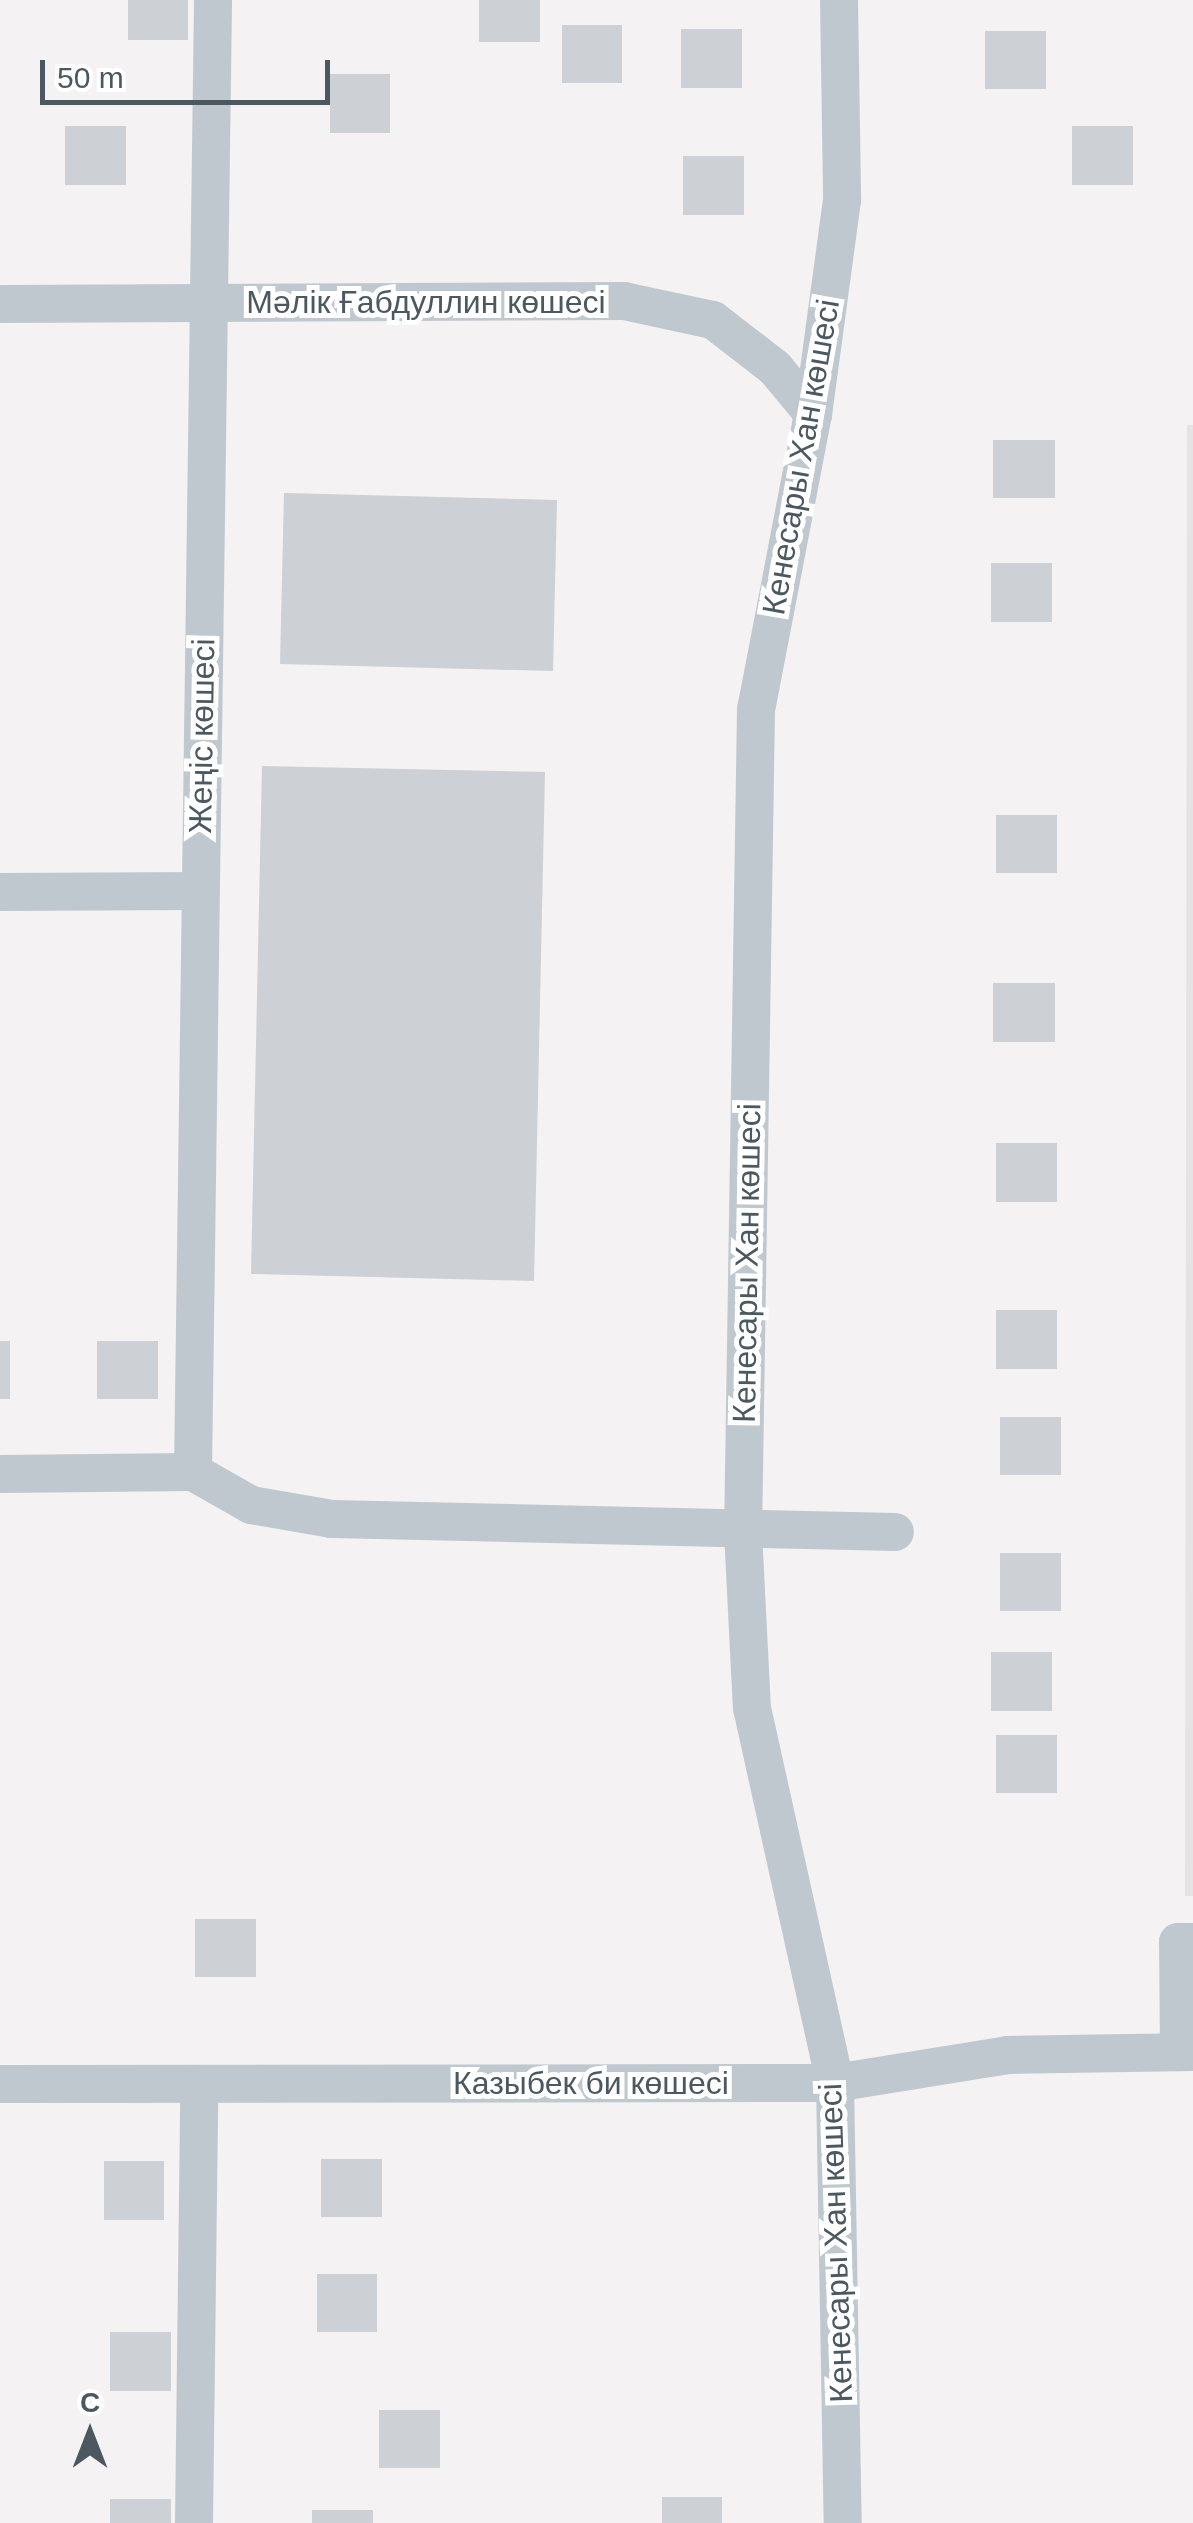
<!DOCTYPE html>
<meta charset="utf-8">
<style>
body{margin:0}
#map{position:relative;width:1193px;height:2523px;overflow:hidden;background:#f4f2f3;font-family:Arial,sans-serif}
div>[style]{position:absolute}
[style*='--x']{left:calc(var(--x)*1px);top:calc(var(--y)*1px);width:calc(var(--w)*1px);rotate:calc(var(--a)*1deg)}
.education>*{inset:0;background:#e5e3e4}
.building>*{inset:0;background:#cdd0d4}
.minor>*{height:38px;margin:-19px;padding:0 19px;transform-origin:19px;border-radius:19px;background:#bfc8ce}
span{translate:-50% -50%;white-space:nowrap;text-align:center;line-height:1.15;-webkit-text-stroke:10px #fff;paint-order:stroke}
.street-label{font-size:32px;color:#4b585f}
.north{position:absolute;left:40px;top:2383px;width:100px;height:100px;-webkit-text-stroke:8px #fff;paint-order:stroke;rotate:0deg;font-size:28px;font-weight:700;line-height:40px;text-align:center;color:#4b585f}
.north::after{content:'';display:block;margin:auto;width:35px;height:45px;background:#4b585f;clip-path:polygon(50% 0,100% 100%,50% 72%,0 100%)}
.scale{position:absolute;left:40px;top:60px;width:290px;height:45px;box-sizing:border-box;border:5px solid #4b585f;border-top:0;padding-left:12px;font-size:30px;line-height:35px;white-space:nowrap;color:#4b585f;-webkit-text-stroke:8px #fff;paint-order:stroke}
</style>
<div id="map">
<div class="education">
<div style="clip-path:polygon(1187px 425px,1193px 425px,1193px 1896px,1185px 1896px)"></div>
</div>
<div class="building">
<div style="clip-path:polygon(128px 0,188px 0,188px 40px,128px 40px)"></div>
<div style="clip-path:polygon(479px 0,540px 0,540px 42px,479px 42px)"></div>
<div style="clip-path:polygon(562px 25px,622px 25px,622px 83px,562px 83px)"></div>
<div style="clip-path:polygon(681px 29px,742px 29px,742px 88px,681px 88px)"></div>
<div style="clip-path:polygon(985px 31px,1046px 31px,1046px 89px,985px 89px)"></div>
<div style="clip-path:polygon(330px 74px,390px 74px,390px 133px,330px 133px)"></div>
<div style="clip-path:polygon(65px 126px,126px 126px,126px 185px,65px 185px)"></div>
<div style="clip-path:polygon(1072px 126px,1133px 126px,1133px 185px,1072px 185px)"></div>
<div style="clip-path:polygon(683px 156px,744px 156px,744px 215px,683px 215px)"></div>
<div style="clip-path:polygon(993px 440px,1055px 440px,1055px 498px,993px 498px)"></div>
<div style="clip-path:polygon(284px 493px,557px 500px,553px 671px,280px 664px)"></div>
<div style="clip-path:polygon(991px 563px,1052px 563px,1052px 622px,991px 622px)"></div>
<div style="clip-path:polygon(262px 766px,545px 772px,534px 1281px,251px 1274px)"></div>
<div style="clip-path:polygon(996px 815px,1057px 815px,1057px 873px,996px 873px)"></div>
<div style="clip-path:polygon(993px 983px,1055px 983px,1055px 1042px,993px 1042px)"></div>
<div style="clip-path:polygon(996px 1143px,1057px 1143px,1057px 1202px,996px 1202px)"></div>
<div style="clip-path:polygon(996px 1310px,1057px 1310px,1057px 1369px,996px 1369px)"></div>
<div style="clip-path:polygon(0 1341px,10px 1341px,10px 1399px,0 1399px)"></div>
<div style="clip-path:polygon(97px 1341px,158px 1341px,158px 1399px,97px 1399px)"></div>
<div style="clip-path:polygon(1000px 1417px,1061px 1417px,1061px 1475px,1000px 1475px)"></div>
<div style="clip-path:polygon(1000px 1553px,1061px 1553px,1061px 1611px,1000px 1611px)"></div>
<div style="clip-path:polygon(991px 1652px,1052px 1652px,1052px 1711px,991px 1711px)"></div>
<div style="clip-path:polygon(996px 1735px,1057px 1735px,1057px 1793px,996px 1793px)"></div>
<div style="clip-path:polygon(195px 1919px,256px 1919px,256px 1977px,195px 1977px)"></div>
<div style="clip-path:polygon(321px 2159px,382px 2159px,382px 2217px,321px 2217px)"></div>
<div style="clip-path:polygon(104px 2161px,164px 2161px,164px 2220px,104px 2220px)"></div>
<div style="clip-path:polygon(317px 2274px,377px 2274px,377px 2332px,317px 2332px)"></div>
<div style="clip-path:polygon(110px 2332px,171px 2332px,171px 2391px,110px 2391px)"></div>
<div style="clip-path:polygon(379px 2410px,440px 2410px,440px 2468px,379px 2468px)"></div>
<div style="clip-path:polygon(662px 2497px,722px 2497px,722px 2523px,662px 2523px)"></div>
<div style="clip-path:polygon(110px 2499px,171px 2499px,171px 2523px,110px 2523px)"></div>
<div style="clip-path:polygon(312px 2510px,373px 2510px,373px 2523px,312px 2523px)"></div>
</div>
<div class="minor">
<div style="--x:839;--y:0;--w:200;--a:89.1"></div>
<div style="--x:842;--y:200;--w:216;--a:97.7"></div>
<div style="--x:813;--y:414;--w:300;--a:100.9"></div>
<div style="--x:756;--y:709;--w:823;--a:90.9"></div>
<div style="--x:743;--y:1532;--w:176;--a:87.1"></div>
<div style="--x:752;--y:1708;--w:384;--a:77.5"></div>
<div style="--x:835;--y:2083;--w:440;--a:89"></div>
<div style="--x:0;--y:304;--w:624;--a:-0.28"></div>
<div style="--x:624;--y:301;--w:91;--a:12.1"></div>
<div style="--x:713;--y:320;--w:78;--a:37.7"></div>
<div style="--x:775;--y:368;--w:60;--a:50.4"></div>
<div style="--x:0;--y:892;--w:200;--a:-0.3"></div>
<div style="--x:193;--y:1472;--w:1472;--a:-89.22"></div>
<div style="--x:0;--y:1474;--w:193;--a:-0.6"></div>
<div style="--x:193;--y:1472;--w:67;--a:29.6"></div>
<div style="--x:251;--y:1505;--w:82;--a:9.8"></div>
<div style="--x:332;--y:1519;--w:563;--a:1.32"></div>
<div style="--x:1179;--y:2052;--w:110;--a:-90.5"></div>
<div style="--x:1178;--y:1942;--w:15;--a:0"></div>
<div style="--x:0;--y:2084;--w:835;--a:-0.07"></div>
<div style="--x:835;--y:2083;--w:174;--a:-9.2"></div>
<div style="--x:1007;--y:2055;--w:186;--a:-0.9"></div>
<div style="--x:194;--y:2523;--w:438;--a:-89.3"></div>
</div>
<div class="street-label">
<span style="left:426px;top:302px">Мәлік Ғабдуллин көшесі</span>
<span style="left:801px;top:457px;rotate:-80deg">Кенесары Хан көшесі</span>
<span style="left:202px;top:736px;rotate:-89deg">Жеңіс көшесі</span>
<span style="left:747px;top:1263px;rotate:-89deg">Кенесары Хан көшесі</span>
<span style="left:591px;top:2083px">Казыбек би көшесі</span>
<span style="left:836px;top:2243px;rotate:-92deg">Кенесары Хан көшесі</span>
</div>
<div class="north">С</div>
<div class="scale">50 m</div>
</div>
